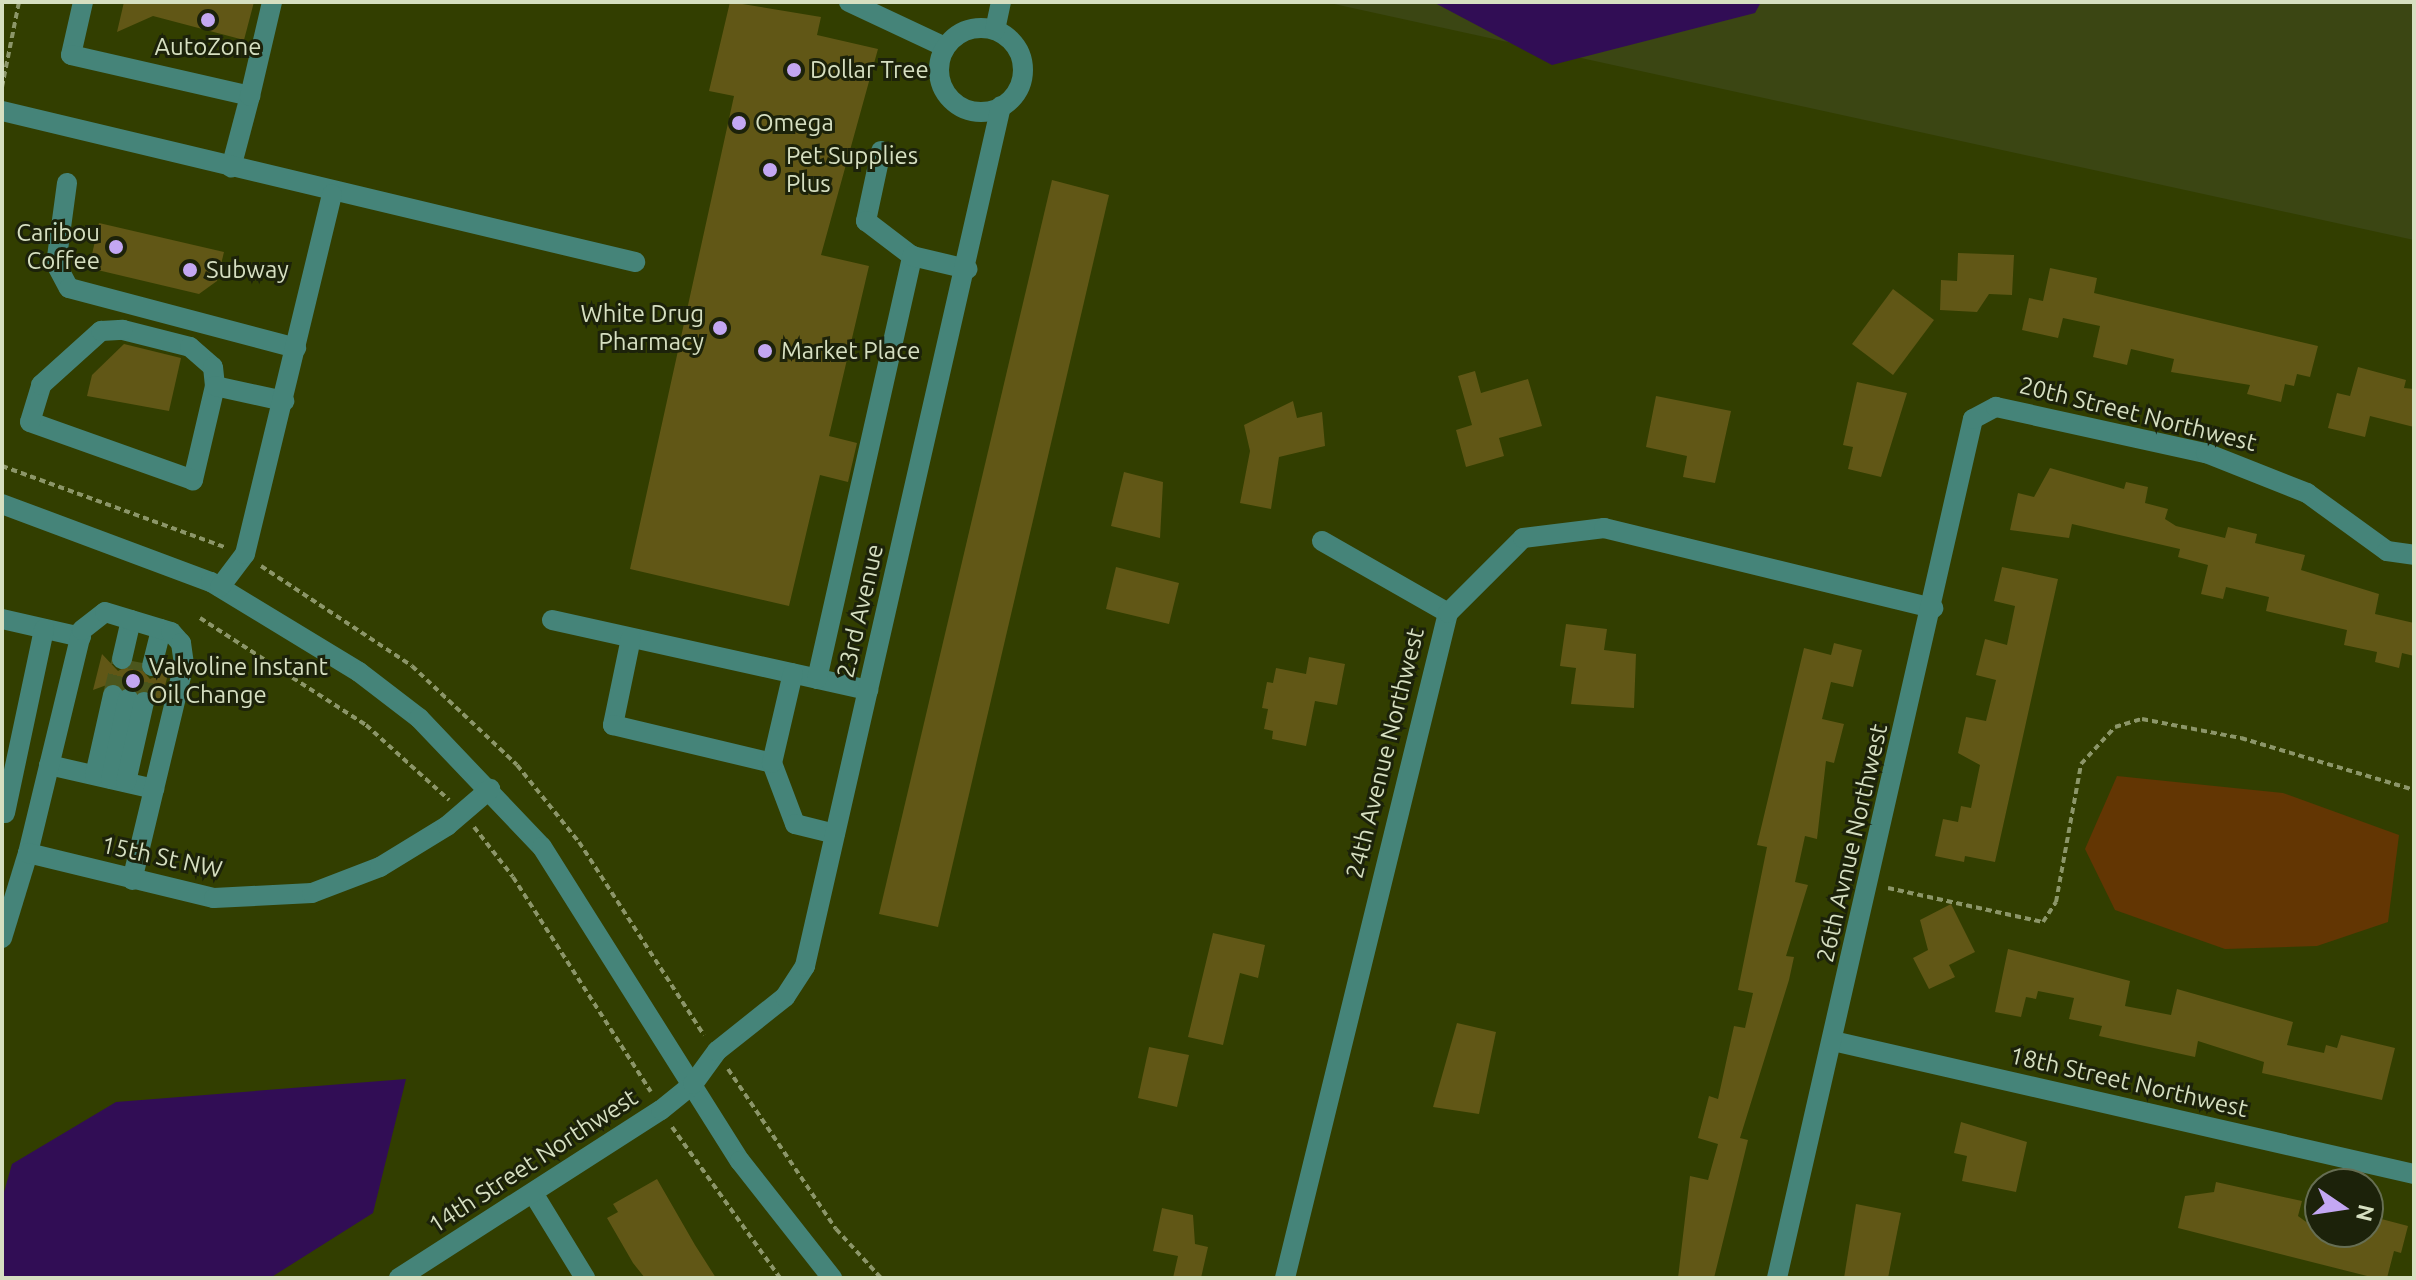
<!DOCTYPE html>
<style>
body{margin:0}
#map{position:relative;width:2416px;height:1280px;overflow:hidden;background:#323e00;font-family:Ubuntu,sans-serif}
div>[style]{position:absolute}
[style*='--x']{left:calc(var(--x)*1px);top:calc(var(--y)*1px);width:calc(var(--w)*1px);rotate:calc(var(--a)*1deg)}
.built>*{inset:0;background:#3b4613}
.green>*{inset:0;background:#633603}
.water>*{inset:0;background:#310d55}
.building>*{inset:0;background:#615716}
.minor-tunnel>*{height:20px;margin-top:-10px;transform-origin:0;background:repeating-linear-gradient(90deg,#4b561d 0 20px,transparent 0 30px)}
.path>*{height:4px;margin-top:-2px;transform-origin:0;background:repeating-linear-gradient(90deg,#8c9669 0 6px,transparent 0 10px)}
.minor>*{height:20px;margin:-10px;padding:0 10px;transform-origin:10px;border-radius:10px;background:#458479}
.minor>.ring{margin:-10px;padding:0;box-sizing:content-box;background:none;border:20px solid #458479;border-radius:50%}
.dots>*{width:22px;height:22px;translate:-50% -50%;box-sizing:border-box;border:4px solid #1c220a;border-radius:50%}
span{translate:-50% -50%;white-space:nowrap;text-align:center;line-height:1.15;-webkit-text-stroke:6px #1c220a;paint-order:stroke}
.poi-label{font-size:24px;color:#d6dfc1}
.left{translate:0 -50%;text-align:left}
.right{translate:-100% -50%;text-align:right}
.street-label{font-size:24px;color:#d6dfc1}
.frame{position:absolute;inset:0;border:4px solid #d6dfc1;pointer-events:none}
.north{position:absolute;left:2304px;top:1168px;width:80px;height:80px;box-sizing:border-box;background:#1c220a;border:2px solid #666e53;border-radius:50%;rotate:103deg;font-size:22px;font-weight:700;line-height:32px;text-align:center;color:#d6dfc1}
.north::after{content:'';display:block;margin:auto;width:28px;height:36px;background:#c3a7f2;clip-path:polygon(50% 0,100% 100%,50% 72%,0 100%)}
</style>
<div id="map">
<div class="built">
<div style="clip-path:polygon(1325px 2px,2414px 2px,2414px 240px)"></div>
</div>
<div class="green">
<div style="clip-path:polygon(2117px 776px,2283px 793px,2399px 835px,2388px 922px,2317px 946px,2225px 949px,2115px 910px,2085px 849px)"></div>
</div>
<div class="water">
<div style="clip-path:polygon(1433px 2px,1761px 2px,1755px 13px,1552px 65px)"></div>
<div style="clip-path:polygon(406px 1079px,373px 1213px,270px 1278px,2px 1278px,2px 1199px,12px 1164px,116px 1102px)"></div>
</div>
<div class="building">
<div style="clip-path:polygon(124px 2px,254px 2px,244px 40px,153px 16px,117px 32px)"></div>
<div style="clip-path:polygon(730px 2px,821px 17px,817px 35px,878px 49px,821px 255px,869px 266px,829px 436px,857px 443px,848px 482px,820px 475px,789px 606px,630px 569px,734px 96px,709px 91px)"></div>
<div style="clip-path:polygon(1052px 180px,1109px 195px,938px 927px,879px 914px)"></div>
<div style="clip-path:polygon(99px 223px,224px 252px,217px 281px,199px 294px,89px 268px)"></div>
<div style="clip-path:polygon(1958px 253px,2014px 255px,2012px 295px,1989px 294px,1977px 312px,1940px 310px,1941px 280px,1957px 281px)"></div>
<div style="clip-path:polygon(2050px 268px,2097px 278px,2094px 293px,2318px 346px,2310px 377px,2297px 374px,2294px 386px,2285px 384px,2281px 402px,2247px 394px,2250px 385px,2171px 372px,2174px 359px,2131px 349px,2127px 365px,2093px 357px,2100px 326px,2063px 318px,2058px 338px,2022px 330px,2029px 298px,2043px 301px)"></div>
<div style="clip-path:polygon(1893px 289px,1934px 320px,1893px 375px,1852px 344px)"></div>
<div style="clip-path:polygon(124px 344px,181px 358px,169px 411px,87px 396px,92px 375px)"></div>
<div style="clip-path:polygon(2358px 367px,2406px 380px,2404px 388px,2414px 389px,2414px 427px,2370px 416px,2365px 437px,2328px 428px,2337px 393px,2350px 396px)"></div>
<div style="clip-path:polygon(1475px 371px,1481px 393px,1528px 379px,1542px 426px,1499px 438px,1504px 456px,1466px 467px,1456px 430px,1472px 425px,1458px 376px)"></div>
<div style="clip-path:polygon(1857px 382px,1907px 393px,1881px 477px,1848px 469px,1853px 447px,1843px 445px)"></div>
<div style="clip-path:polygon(1656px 396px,1731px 411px,1715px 483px,1683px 477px,1687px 456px,1646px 447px)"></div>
<div style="clip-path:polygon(1293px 401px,1297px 418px,1322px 412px,1325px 446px,1279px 457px,1271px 509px,1240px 503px,1250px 451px,1244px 425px)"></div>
<div style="clip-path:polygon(2050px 468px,2124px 489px,2126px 482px,2148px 487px,2145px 503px,2168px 509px,2165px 519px,2176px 526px,2225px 538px,2228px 527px,2257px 534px,2255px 543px,2305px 555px,2301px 570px,2379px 594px,2375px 614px,2414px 623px,2414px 656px,2402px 653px,2399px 668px,2375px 662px,2377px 652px,2344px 645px,2347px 630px,2266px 611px,2269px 597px,2226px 587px,2223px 599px,2201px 594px,2208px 565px,2178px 557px,2180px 549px,2072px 524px,2069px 538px,2010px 530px,2018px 493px,2034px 497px)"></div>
<div style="clip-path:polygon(1124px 472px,1163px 482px,1160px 538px,1111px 526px)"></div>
<div style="clip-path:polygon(1116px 567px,1179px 583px,1169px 624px,1106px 609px)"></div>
<div style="clip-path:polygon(2002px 567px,2058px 579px,1995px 862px,1965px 856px,1964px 862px,1935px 856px,1943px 819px,1958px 822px,1961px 806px,1971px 808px,1980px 765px,1958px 753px,1966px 717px,1986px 721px,1996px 680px,1976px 675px,1985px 639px,2007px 645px,2015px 606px,1994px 601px)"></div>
<div style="clip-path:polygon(1566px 624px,1607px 629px,1604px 650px,1636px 654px,1634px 708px,1571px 704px,1576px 668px,1560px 666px)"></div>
<div style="clip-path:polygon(1834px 643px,1862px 650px,1853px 687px,1831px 682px,1822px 719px,1844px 724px,1834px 763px,1826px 761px,1817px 839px,1805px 836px,1795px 882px,1808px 885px,1786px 956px,1794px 957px,1789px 980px,1740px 1138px,1748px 1140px,1714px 1278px,1678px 1278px,1690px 1176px,1708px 1180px,1718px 1144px,1698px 1138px,1709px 1096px,1718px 1099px,1734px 1026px,1745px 1028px,1753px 993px,1738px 990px,1767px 847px,1757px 845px,1804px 648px,1831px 655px)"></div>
<div style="clip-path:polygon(102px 654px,118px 671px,135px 662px,150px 679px,169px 670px,160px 706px,148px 690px,115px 682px,93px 690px)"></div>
<div style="clip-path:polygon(1309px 657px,1345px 664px,1337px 705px,1315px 701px,1306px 746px,1272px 739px,1273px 731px,1264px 729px,1268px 709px,1262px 708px,1267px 682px,1273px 683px,1276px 668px,1306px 674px)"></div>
<div style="clip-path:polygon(1951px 904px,1975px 952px,1949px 965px,1955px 977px,1929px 989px,1913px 958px,1928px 950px,1920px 920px)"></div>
<div style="clip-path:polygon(1213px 933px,1265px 945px,1258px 978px,1240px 973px,1223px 1045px,1188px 1037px)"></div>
<div style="clip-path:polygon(2008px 949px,2130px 981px,2125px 1006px,2171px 1015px,2177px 989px,2293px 1022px,2287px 1045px,2324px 1053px,2326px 1045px,2337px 1048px,2341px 1035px,2395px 1048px,2382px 1100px,2262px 1073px,2264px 1062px,2198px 1041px,2195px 1057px,2099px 1036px,2102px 1026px,2069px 1019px,2074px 998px,2038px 991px,2036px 999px,2026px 997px,2021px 1017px,1995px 1012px)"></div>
<div style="clip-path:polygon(1457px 1023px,1496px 1032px,1479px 1114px,1433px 1107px)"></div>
<div style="clip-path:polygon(1149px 1047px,1189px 1055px,1177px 1107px,1138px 1098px)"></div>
<div style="clip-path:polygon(1961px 1122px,2027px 1142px,2016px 1192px,1962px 1181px,1967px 1156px,1954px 1153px)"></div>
<div style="clip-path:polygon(657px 1179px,695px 1245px,716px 1278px,645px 1278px,633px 1263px,607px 1218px,618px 1212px,613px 1204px)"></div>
<div style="clip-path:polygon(2216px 1182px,2302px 1201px,2298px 1216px,2320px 1232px,2368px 1232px,2370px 1216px,2408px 1226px,2401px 1253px,2394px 1251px,2387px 1278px,2375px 1278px,2178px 1228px,2185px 1196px,2214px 1192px)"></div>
<div style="clip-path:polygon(1856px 1204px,1901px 1213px,1888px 1278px,1844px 1278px)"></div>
<div style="clip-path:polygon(1162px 1208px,1193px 1215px,1195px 1244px,1208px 1247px,1201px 1278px,1173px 1278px,1178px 1256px,1153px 1251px)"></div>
</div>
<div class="minor-tunnel">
<div style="--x:113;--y:695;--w:37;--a:-76"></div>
<div style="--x:128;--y:699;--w:38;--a:-79"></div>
<div style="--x:144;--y:702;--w:37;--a:-77"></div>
</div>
<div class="path">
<div style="--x:2;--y:87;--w:87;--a:-78.7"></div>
<div style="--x:2;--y:466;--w:237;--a:20"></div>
<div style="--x:261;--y:566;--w:181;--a:33.5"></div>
<div style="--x:412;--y:666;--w:144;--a:43.3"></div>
<div style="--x:517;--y:765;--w:99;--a:51.2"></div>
<div style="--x:579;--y:842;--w:230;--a:57.1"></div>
<div style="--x:200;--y:618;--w:197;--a:32.8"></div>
<div style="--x:366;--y:725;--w:112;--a:42.1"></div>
<div style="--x:474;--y:827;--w:63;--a:52"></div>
<div style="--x:513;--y:877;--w:255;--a:57.3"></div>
<div style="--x:1888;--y:888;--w:159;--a:12.4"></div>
<div style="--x:2043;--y:922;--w:24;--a:-57"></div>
<div style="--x:2056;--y:902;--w:140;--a:-79.7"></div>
<div style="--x:2081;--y:764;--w:50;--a:-47.4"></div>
<div style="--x:2115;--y:727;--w:28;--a:-17"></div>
<div style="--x:2142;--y:719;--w:101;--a:10.9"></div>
<div style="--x:2241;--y:738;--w:181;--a:16.7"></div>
<div style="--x:728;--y:1069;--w:193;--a:56"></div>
<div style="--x:836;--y:1229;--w:67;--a:47.4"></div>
<div style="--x:672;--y:1127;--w:186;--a:54.4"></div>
</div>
<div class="minor">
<div style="--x:83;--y:2;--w:54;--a:102.8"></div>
<div style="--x:71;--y:55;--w:184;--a:12.9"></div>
<div style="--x:250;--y:96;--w:74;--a:104.8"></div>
<div style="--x:849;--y:2;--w:106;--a:25.1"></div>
<div class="ring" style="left:939px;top:28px;width:64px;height:64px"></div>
<div style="--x:995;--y:30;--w:29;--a:-78"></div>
<div style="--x:250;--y:96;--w:97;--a:-76.8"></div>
<div style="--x:2;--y:111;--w:651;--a:13.42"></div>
<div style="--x:881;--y:151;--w:72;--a:102.1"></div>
<div style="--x:866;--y:221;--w:58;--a:37.3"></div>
<div style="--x:67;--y:183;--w:82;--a:97.7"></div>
<div style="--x:56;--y:264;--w:27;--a:62"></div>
<div style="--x:69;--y:288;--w:235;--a:14.8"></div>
<div style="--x:123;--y:330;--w:69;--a:14.2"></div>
<div style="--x:190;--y:347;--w:30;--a:41"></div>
<div style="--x:213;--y:367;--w:19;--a:84"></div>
<div style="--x:215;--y:386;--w:97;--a:103.2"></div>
<div style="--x:193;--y:480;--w:173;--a:-160.4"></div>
<div style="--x:30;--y:422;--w:39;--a:-73"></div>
<div style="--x:41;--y:385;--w:81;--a:-42"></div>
<div style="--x:101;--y:331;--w:22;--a:-3"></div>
<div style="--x:215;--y:386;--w:71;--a:12.3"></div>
<div style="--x:2;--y:504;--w:223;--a:20.5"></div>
<div style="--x:211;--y:582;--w:173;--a:31.3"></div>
<div style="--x:359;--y:672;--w:76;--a:37.5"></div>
<div style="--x:419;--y:718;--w:178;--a:46.4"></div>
<div style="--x:542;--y:847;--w:371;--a:57.8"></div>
<div style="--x:740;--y:1161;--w:149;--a:51.8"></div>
<div style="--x:1322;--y:541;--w:145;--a:29.7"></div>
<div style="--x:220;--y:587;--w:41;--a:-52.9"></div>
<div style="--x:245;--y:554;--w:370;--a:-76.4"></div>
<div style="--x:2;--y:619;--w:81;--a:12.8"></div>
<div style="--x:552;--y:620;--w:324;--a:12.5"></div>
<div style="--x:631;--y:638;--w:89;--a:101.7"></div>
<div style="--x:613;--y:725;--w:163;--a:13.4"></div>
<div style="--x:772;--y:763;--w:65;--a:69.3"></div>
<div style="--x:795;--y:824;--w:41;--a:14"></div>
<div style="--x:122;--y:659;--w:40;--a:-77"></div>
<div style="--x:152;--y:666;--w:38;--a:-76"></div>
<div style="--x:817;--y:679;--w:434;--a:-77.3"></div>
<div style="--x:912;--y:256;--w:57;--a:13.3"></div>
<div style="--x:772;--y:763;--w:92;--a:-76.9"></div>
<div style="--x:49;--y:765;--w:108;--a:12.9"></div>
<div style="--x:95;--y:775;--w:82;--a:-77.3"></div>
<div style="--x:111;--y:779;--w:82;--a:-78"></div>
<div style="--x:126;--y:782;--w:82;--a:-77.3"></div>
<div style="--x:5;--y:813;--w:188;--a:-78"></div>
<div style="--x:28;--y:853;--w:229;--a:-76.4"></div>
<div style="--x:82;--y:630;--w:29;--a:-38"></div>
<div style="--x:105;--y:612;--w:69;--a:16.9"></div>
<div style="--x:171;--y:632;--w:15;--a:48"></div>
<div style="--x:181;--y:643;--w:21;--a:82"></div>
<div style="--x:184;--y:664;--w:222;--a:103.5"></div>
<div style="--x:2;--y:938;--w:89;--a:-73"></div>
<div style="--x:28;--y:853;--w:191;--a:13.6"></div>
<div style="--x:214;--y:898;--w:98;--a:-2.9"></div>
<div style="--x:312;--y:893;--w:73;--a:-20.9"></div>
<div style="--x:380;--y:867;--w:79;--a:-31.5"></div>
<div style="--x:447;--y:826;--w:57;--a:-40.7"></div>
<div style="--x:1833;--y:1041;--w:596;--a:12.89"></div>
<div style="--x:533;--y:1193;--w:100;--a:58.5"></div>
<div style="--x:399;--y:1278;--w:311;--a:-32.7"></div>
<div style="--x:661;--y:1110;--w:41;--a:-39.1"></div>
<div style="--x:693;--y:1084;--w:41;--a:-54"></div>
<div style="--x:717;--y:1051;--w:87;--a:-38.5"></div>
<div style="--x:785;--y:997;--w:37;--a:-57"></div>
<div style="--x:805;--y:966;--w:882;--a:-77.16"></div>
<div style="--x:1285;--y:1278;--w:685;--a:-76.23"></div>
<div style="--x:1448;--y:613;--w:106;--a:-45"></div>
<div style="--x:1523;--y:538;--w:82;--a:-7"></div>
<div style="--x:1604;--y:528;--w:339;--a:13.7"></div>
<div style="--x:1777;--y:1278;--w:881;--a:-77.15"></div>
<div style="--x:1973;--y:419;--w:26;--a:-28"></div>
<div style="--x:1996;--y:407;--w:215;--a:12.4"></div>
<div style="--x:2206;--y:453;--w:109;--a:21.6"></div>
<div style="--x:2307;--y:493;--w:99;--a:35.9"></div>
<div style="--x:2387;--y:551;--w:27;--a:8"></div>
</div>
<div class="dots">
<div style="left:208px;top:20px;background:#c3a7f2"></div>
<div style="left:794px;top:70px;background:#c3a7f2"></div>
<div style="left:739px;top:123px;background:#c3a7f2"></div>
<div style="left:770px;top:170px;background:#c3a7f2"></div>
<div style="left:116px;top:247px;background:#c3a7f2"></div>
<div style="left:190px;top:270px;background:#c3a7f2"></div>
<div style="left:720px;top:328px;background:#c3a7f2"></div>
<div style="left:765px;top:351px;background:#c3a7f2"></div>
<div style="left:133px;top:681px;background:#c3a7f2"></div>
</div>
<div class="poi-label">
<span style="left:208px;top:47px">AutoZone</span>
<span class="left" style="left:810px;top:70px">Dollar Tree</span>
<span class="left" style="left:755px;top:123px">Omega</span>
<span class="left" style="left:786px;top:170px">Pet Supplies<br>Plus</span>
<span class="right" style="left:100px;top:247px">Caribou<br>Coffee</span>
<span class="left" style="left:206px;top:270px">Subway</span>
<span class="right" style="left:704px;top:328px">White Drug<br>Pharmacy</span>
<span class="left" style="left:781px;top:351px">Market Place</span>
<span class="left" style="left:149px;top:681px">Valvoline Instant<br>Oil Change</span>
</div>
<div class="street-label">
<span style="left:2138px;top:414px;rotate:14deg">20th Street Northwest</span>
<span style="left:860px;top:611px;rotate:-77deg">23rd Avenue</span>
<span style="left:1385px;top:753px;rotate:-76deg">24th Avenue Northwest</span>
<span style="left:1852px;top:843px;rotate:-77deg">26th Avnue Northwest</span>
<span style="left:162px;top:857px;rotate:12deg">15th St NW</span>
<span style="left:2129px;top:1082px;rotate:13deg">18th Street Northwest</span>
<span style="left:533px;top:1161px;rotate:-33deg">14th Street Northwest</span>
</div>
<div class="frame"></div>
<div class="north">N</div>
</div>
